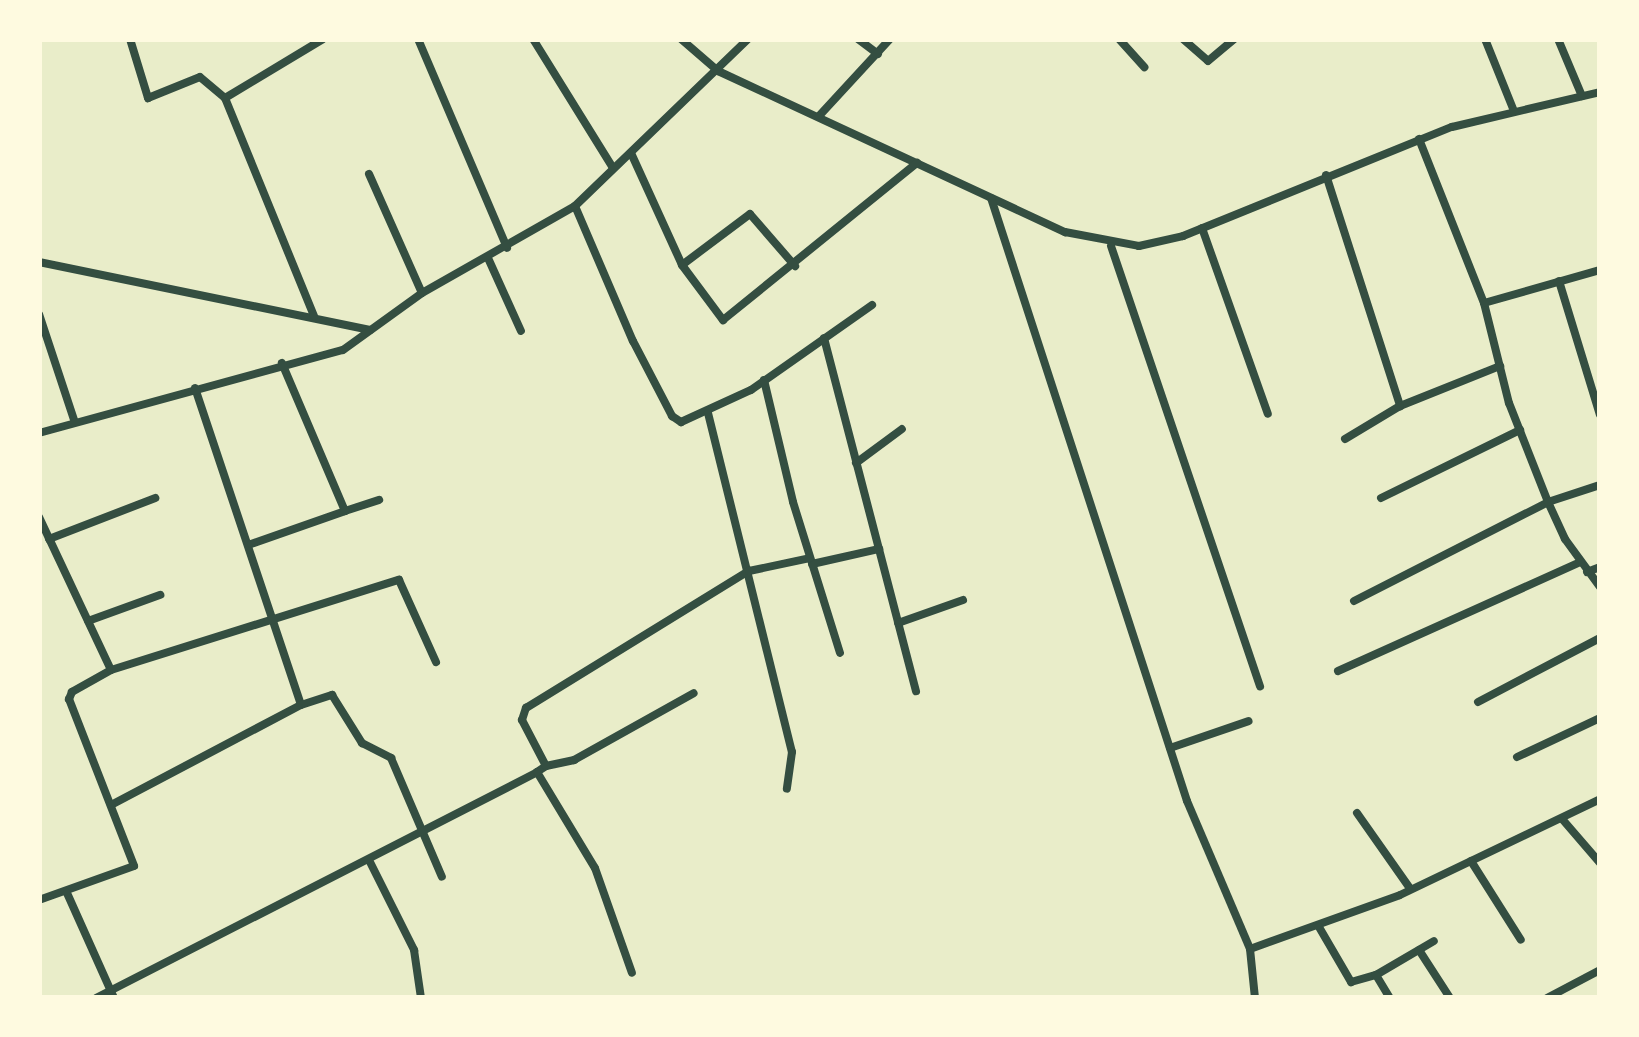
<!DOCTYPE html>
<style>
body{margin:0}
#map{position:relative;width:1639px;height:1037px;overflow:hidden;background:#e9edc9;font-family:Barlow,sans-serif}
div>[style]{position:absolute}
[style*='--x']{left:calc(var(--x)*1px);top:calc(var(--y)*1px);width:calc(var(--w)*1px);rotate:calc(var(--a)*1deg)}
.minor>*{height:8px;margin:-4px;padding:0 4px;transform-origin:4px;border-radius:4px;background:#344e41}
span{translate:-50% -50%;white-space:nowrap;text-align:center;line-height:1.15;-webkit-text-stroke:12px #fefae0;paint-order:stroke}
.frame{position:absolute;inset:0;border:42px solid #fefae0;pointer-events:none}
</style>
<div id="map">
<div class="minor">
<div style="--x:130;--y:39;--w:62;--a:73"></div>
<div style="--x:148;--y:98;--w:56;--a:-22"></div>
<div style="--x:200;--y:77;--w:33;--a:40"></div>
<div style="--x:418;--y:39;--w:227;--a:66.9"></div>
<div style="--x:533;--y:39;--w:152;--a:58.2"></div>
<div style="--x:681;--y:39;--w:49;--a:40.9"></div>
<div style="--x:718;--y:71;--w:383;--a:24.9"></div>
<div style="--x:1065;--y:232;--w:75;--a:10.7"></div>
<div style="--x:1139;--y:246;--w:45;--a:-12.8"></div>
<div style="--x:1183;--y:236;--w:290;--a:-22.1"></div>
<div style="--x:1452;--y:127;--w:152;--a:-13.3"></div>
<div style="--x:858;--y:39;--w:25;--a:37"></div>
<div style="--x:1119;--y:39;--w:38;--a:48"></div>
<div style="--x:1183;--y:39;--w:33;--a:41"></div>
<div style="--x:1208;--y:61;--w:34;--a:-40"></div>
<div style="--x:1485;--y:39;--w:78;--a:68.1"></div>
<div style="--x:1558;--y:39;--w:62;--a:67.2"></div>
<div style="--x:819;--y:116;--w:105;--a:-47.3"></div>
<div style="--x:1419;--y:139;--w:176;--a:68.4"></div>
<div style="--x:1484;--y:303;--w:103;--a:76"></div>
<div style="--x:1509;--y:403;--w:106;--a:68.5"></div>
<div style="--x:1548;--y:502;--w:41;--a:65.3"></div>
<div style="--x:1565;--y:539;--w:59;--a:53.9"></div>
<div style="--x:631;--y:153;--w:123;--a:65.5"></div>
<div style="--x:682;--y:265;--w:69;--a:53.3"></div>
<div style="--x:723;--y:320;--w:250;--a:-39"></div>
<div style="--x:369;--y:174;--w:130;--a:66"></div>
<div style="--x:1326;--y:175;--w:243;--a:72.2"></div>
<div style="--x:1400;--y:406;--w:108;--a:-21.8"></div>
<div style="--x:991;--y:198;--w:634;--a:71.99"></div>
<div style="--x:1187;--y:801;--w:161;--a:66.9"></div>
<div style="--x:1250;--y:949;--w:159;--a:-19.8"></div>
<div style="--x:1400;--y:895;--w:222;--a:-25.6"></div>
<div style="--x:575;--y:206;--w:147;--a:66.8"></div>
<div style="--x:633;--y:341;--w:85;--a:62.5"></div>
<div style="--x:672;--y:416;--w:11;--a:34"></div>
<div style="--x:681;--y:422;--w:77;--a:-24.6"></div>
<div style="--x:751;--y:390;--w:148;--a:-35.1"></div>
<div style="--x:1202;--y:228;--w:197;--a:70.5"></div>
<div style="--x:1111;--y:246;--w:465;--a:71.3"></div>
<div style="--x:488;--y:258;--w:80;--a:65.7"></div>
<div style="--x:39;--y:262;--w:338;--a:11.6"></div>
<div style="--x:682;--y:265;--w:85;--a:-36.9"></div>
<div style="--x:750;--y:214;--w:69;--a:49.1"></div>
<div style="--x:1559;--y:281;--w:140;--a:73"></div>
<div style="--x:1484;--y:303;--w:121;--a:-15.9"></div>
<div style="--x:39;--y:314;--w:112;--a:71.7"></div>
<div style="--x:314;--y:316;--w:235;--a:-112.2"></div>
<div style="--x:225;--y:98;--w:114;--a:-31"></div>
<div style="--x:824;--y:338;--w:365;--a:75.4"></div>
<div style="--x:764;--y:380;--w:125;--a:76.6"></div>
<div style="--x:793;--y:502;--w:158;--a:72.7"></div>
<div style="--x:195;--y:388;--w:334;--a:71.5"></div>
<div style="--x:708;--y:413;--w:349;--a:76.1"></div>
<div style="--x:792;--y:752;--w:37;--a:98"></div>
<div style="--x:39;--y:433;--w:315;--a:-15.3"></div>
<div style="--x:343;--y:350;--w:97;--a:-35.8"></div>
<div style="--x:422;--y:293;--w:176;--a:-29.6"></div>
<div style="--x:575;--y:206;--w:240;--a:-44"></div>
<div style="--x:1345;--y:439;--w:64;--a:-31"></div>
<div style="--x:856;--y:463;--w:57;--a:-36.5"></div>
<div style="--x:1381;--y:498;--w:155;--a:-26.1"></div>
<div style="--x:345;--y:511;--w:36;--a:-18"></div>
<div style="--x:39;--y:517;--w:169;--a:64.8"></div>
<div style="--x:111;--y:670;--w:45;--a:150.6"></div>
<div style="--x:72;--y:692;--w:8;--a:113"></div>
<div style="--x:69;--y:699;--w:179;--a:68.7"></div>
<div style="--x:134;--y:866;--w:101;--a:160.3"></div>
<div style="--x:49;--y:539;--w:114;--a:-21.1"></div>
<div style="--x:251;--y:544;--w:100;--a:-19.3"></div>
<div style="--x:345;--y:511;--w:161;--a:-113.1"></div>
<div style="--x:812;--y:564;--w:69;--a:-12.6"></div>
<div style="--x:1587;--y:572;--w:14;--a:-21"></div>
<div style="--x:1354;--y:601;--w:218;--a:-27"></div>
<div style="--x:1548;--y:502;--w:55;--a:-18.1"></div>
<div style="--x:88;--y:621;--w:77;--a:-19.9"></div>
<div style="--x:898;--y:623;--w:69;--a:-19.5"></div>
<div style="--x:111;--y:670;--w:302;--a:-17.4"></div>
<div style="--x:399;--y:580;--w:90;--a:65.7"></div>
<div style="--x:1338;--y:671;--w:266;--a:-24.2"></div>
<div style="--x:1478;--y:702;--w:138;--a:-27.7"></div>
<div style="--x:1170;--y:748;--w:83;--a:-18.9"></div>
<div style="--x:1517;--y:757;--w:92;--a:-25.2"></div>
<div style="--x:546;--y:766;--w:29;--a:-12"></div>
<div style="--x:574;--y:760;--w:137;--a:-29.2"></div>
<div style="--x:537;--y:772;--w:112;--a:58.9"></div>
<div style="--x:595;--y:868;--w:111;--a:70.6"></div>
<div style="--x:111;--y:805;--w:215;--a:-27.8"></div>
<div style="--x:301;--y:705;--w:33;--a:-18"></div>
<div style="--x:332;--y:695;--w:57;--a:58"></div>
<div style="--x:362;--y:743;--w:33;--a:27"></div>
<div style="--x:391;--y:758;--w:129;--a:66.8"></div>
<div style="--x:1357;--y:813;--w:90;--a:54.9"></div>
<div style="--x:1563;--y:820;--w:57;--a:49.3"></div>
<div style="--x:369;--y:860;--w:101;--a:63.4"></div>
<div style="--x:414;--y:950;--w:49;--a:81.7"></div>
<div style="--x:1471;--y:861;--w:93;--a:57.7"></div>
<div style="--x:67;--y:893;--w:115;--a:65.9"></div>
<div style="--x:1319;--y:927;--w:64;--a:59.8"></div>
<div style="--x:1351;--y:982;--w:26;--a:-16"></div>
<div style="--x:1376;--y:975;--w:67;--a:-30.4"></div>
<div style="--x:1250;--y:949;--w:49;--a:84.2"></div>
<div style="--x:1419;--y:950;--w:57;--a:57.1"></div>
<div style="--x:1376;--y:975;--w:27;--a:59"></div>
<div style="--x:96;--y:998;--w:496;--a:-27.1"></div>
<div style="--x:537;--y:772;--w:11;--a:-34"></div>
<div style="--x:546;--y:766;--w:52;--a:-117.6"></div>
<div style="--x:522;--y:720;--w:13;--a:-72"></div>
<div style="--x:526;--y:708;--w:262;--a:-31.6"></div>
<div style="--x:749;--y:571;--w:62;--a:-12"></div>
<div style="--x:1547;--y:998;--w:60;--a:-27.8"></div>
</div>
<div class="frame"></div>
</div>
